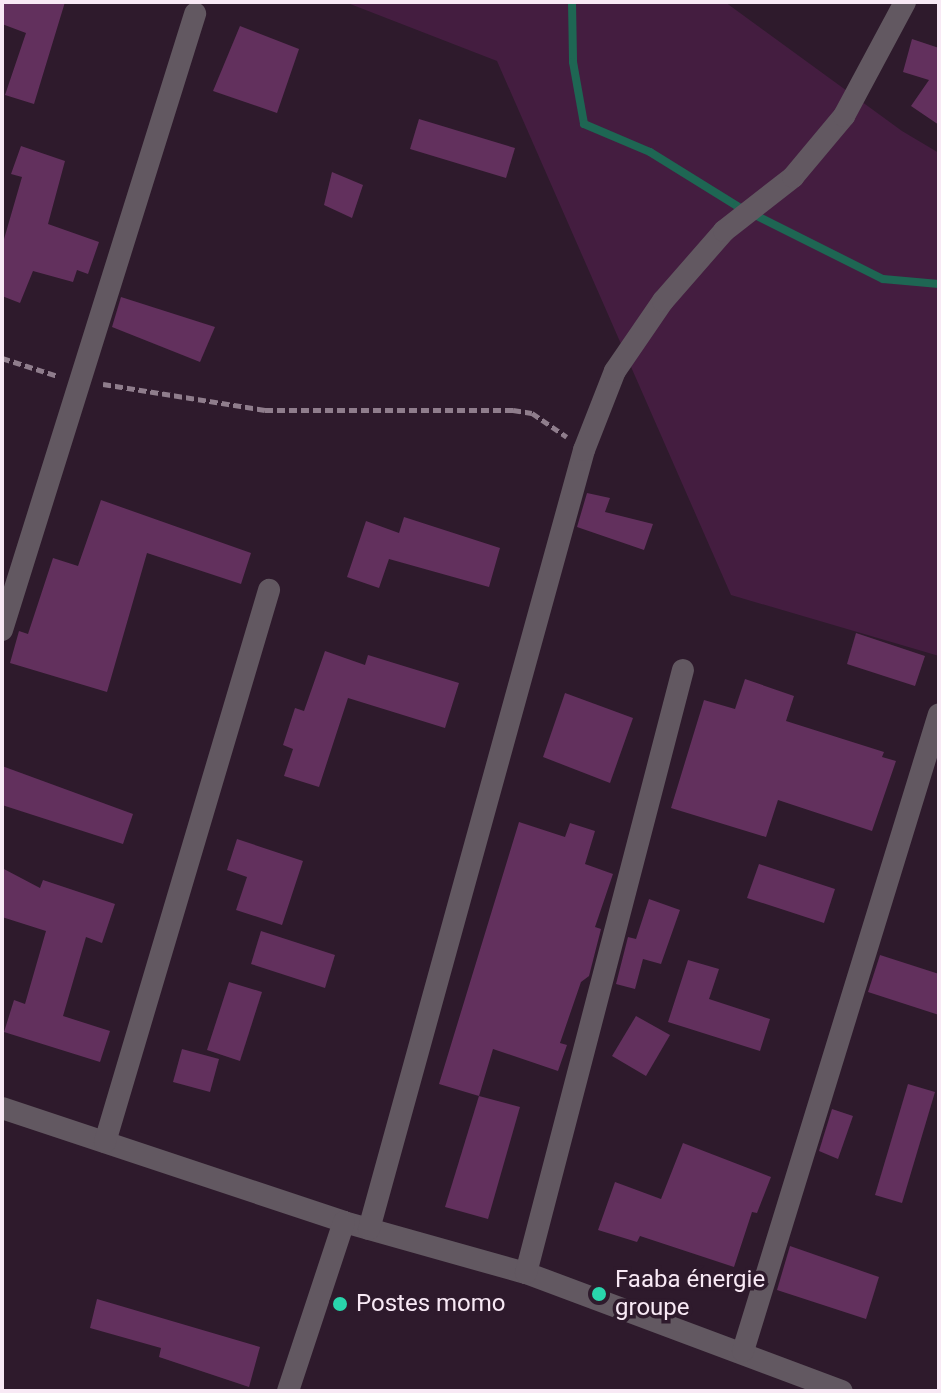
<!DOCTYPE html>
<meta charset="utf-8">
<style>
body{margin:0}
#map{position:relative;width:941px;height:1393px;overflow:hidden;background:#2e1a2c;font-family:Roboto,sans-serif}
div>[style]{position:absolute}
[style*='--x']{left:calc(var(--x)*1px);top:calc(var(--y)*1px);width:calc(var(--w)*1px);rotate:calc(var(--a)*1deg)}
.green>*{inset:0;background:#441d40}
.stream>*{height:8px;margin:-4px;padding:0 4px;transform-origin:4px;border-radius:4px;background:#1e6653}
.building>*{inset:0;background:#62305d}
.path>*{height:5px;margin-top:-2.5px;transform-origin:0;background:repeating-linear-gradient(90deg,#8f7d8c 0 8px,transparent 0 12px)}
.minor>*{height:22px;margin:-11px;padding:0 11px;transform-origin:11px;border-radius:11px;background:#625861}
.dots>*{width:22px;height:22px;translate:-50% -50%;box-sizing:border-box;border:4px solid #2e1a2c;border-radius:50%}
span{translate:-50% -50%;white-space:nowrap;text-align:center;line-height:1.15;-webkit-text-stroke:7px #2e1a2c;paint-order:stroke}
.poi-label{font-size:24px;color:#f8e9f5}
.left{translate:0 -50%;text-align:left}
.frame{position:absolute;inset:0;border:4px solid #f8e9f5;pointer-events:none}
</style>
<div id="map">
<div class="green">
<div style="clip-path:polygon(345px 2px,725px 2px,902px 131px,939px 153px,939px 656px,731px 595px,497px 61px)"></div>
</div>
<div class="stream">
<div style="--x:572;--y:2;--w:60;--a:89"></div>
<div style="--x:573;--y:62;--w:63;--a:79.9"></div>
<div style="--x:584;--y:124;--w:72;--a:23"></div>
<div style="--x:650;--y:152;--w:102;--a:31.8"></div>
<div style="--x:737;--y:206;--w:163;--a:26.6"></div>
<div style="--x:883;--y:279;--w:56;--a:5.1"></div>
</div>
<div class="building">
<div style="clip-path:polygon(2px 2px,65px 2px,34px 104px,5px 95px,26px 33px,2px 24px)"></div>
<div style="clip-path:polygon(240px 26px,299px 49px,277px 113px,213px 91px)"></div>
<div style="clip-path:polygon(912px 39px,939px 48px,939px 125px,911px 106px,929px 80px,903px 72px)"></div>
<div style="clip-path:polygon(419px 119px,515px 148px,506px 178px,410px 149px)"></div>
<div style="clip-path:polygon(21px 146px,65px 161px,48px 224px,99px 242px,88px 274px,77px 270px,73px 282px,33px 271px,20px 303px,2px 296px,2px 246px,22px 177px,11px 174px)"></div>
<div style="clip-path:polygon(332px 172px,363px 185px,352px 218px,324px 205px)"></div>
<div style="clip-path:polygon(121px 297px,215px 327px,200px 362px,112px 327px)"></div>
<div style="clip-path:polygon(587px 493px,610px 498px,605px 512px,653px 524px,644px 550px,577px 527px)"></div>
<div style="clip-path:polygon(101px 500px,251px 553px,241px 584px,147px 553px,107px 692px,10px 663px,19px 631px,28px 634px,53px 558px,78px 566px)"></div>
<div style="clip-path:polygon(404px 517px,500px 548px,489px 587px,389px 559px,379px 588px,347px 577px,366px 521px,399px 533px)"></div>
<div style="clip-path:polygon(856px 633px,925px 656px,915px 686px,847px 664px)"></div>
<div style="clip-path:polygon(325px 651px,365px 665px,368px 655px,459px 683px,445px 728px,348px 698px,319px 787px,284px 776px,293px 749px,283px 745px,295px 708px,304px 711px)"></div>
<div style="clip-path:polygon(745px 679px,794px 696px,786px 721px,884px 752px,882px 757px,896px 761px,872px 831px,778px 800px,766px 837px,671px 808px,704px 700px,735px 709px)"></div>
<div style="clip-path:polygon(565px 693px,633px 718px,610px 783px,543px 757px)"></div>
<div style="clip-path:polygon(2px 766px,133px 814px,123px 844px,2px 805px)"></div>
<div style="clip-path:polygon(519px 822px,565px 837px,570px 823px,595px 831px,585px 864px,613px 874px,595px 927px,601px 929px,589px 976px,581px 982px,560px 1043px,567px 1045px,558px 1071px,493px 1049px,479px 1096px,439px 1084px)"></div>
<div style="clip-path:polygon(237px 839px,303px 861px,282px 925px,236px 910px,247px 877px,227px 870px)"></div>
<div style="clip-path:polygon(759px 864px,835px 889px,824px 923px,747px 898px)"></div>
<div style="clip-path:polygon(2px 868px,40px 888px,43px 880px,115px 904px,102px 943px,86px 937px,63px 1016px,110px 1031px,100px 1062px,4px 1032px,14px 1000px,25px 1004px,46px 931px,2px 917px)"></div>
<div style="clip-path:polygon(649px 899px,680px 910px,661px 964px,643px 959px,635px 989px,616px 984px,628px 937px,636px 939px)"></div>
<div style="clip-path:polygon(261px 931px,335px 955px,325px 988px,251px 964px)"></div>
<div style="clip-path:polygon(880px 955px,939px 974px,939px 1015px,868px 992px)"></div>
<div style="clip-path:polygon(688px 960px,719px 969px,709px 999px,770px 1019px,760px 1051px,668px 1022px)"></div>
<div style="clip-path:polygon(229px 982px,262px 992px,240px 1061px,207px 1050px)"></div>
<div style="clip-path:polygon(636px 1016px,670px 1035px,646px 1076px,612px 1056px)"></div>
<div style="clip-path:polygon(182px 1049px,219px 1059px,210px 1092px,173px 1082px)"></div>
<div style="clip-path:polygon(908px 1084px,935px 1092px,902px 1203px,875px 1195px)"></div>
<div style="clip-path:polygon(479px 1096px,520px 1107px,488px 1219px,445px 1207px)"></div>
<div style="clip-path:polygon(832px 1109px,853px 1116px,838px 1159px,819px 1151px)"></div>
<div style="clip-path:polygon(683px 1143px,771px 1177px,757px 1213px,752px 1212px,734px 1267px,640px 1236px,637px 1242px,598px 1230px,615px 1182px,661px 1199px)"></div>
<div style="clip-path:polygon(790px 1246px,879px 1277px,866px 1319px,777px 1290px)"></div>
<div style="clip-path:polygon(97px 1299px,260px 1347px,249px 1387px,159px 1357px,161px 1348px,90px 1328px)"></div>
</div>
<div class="path">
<div style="--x:2;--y:358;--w:59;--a:17.8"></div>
<div style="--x:103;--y:384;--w:164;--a:9.1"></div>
<div style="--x:265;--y:410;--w:248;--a:0"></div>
<div style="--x:513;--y:410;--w:19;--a:9"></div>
<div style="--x:532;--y:413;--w:42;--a:34.4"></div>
</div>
<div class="minor">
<div style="--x:2;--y:630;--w:646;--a:-72.6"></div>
<div style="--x:2;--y:1108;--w:360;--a:18.4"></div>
<div style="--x:344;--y:1222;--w:189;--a:15.7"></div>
<div style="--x:526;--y:1273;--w:337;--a:20.5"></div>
<div style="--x:105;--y:1142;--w:576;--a:-73.45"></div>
<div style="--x:369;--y:1229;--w:808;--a:-74.57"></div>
<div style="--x:584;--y:450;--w:85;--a:-68.6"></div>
<div style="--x:615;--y:371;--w:85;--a:-55.6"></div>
<div style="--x:663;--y:301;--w:93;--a:-48.9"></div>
<div style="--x:724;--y:231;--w:88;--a:-38"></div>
<div style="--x:793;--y:177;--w:80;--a:-50.1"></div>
<div style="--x:844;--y:116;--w:129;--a:-61.8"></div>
<div style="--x:526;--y:1273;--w:623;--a:-75.41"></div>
<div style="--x:743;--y:1351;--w:666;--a:-72.9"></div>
<div style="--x:288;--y:1391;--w:178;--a:-71.7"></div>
</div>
<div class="dots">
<div style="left:599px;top:1294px;background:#29d5ac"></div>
<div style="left:340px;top:1304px;background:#29d5ac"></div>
</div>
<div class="poi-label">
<span class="left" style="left:615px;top:1294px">Faaba énergie<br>groupe</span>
<span class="left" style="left:356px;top:1304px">Postes momo</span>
</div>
<div class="frame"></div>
</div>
